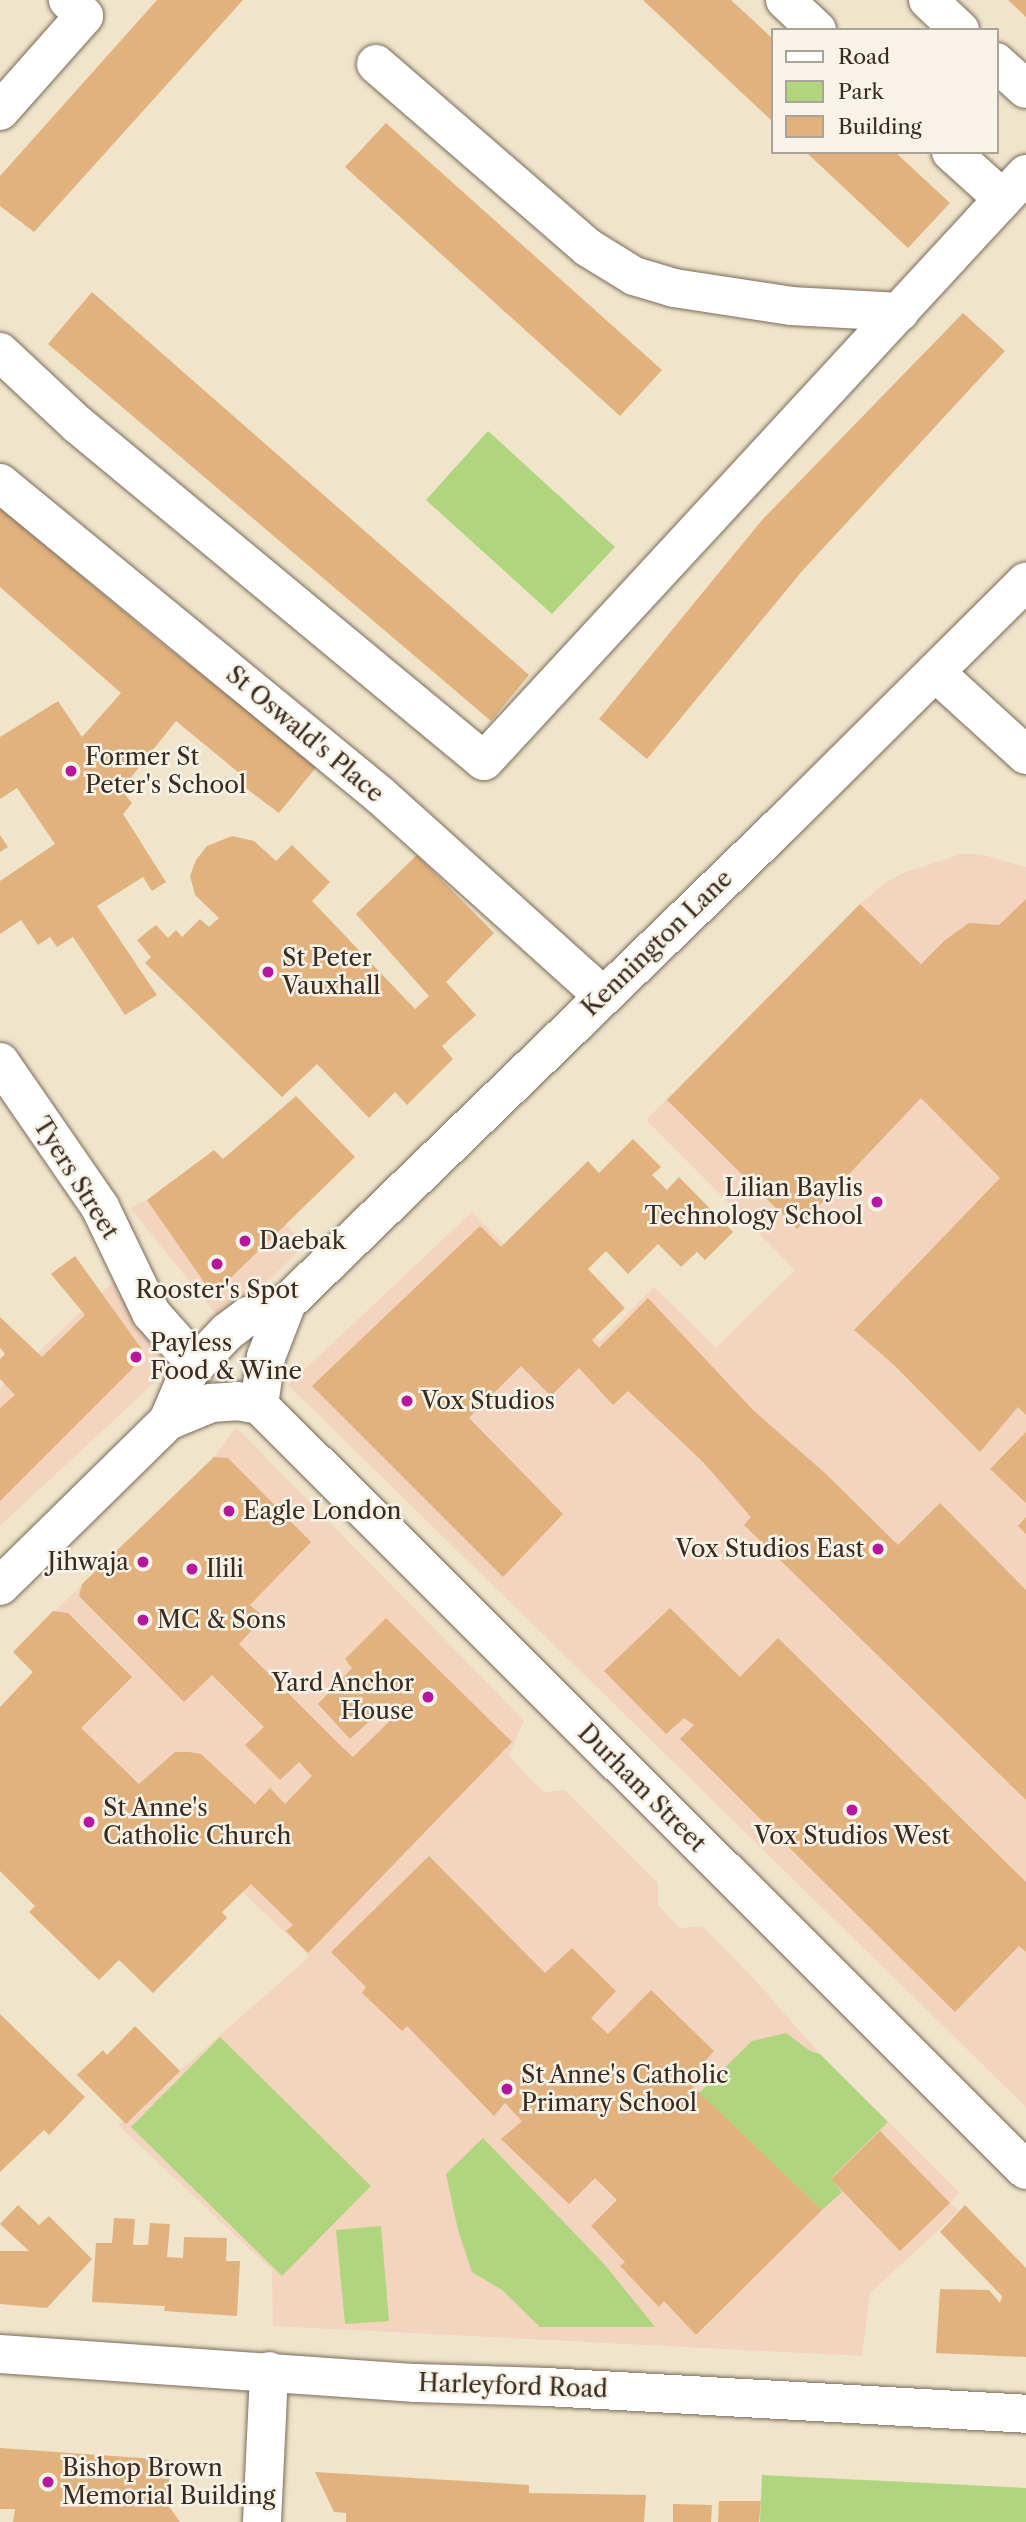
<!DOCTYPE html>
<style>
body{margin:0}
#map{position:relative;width:1026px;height:2522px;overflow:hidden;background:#f0e5cb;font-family:"Libre Caslon Text",serif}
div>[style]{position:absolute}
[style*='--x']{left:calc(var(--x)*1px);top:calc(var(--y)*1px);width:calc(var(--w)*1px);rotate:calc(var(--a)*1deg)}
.built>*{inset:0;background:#f3d4be}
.green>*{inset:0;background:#afd57f}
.building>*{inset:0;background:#e1b27e}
.roads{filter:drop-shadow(0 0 2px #7a6b5b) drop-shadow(0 0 2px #7a6b5b)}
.minor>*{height:38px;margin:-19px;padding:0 19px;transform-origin:19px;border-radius:19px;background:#fff}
.highway>*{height:38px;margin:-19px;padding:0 19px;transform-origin:19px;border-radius:19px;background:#fff}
.dots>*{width:19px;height:19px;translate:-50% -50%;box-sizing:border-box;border:4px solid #f7f3e8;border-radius:50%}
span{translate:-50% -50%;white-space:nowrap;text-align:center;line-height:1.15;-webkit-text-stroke:5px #f7f3e8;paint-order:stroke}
.street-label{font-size:24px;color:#3b2a1e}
.poi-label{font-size:24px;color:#3b2a1e}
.left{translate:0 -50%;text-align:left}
.right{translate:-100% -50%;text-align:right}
.legend{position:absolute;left:771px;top:28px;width:228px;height:126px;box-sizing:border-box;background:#f7f3e8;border:2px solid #aca397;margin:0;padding:9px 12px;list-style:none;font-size:21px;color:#3b2a1e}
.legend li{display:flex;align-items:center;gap:14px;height:35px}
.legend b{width:35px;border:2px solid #aca397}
</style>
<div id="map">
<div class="built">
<div style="clip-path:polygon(961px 854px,980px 854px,1026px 867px,1026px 2107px,288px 1385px,472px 1212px,600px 1341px,654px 1287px,716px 1348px,795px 1270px,646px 1120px,860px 904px,886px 882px,906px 872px)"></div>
<div style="clip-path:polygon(214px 1150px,305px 1245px,224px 1324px,130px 1208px,147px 1200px)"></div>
<div style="clip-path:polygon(117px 1278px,185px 1354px,0 1526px,0 1388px)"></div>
<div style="clip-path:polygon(236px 1427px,524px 1720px,509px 1755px,529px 1778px,544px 1792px,565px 1790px,658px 1883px,658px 1905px,680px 1928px,702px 1926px,756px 1981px,820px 2054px,959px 2192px,950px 2203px,959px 2211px,870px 2293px,862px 2356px,273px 2326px,272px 2270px,118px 2125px,310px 1956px,214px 1865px,38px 1687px,42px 1681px,13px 1652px,214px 1457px)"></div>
</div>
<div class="green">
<div style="clip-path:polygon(488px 431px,615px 547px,552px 614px,426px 500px)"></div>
<div style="clip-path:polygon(786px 2033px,810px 2051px,820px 2054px,888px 2122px,831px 2178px,842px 2192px,822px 2210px,699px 2093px,752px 2041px)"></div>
<div style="clip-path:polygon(220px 2037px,371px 2186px,282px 2276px,131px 2127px)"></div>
<div style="clip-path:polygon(483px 2138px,605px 2265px,655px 2327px,540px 2327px,502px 2290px,472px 2272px,458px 2230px,446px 2174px)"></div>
<div style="clip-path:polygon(381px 2226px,389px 2321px,345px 2324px,336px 2230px)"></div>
<div style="clip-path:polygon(762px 2475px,1026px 2488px,1026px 2522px,760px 2522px)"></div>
</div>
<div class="building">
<div style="clip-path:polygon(157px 0,243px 0,34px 232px,0 206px,0 176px)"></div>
<div style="clip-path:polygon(643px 0,731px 0,772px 38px,772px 121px)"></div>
<div style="clip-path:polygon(1008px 0,1026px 0,1026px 17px)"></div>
<div style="clip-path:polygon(386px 123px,662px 370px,620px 416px,345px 167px)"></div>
<div style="clip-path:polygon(806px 152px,895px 152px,950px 203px,908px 248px)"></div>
<div style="clip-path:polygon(92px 292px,529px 675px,491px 721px,48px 344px)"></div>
<div style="clip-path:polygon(963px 313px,1005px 351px,803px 570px,647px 759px,599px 719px,762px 520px)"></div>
<div style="clip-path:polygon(0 508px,164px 645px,318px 765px,279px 813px,239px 783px,244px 777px,176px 721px,121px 790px,132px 803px,123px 814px,166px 882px,152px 891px,143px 877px,97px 906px,157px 995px,125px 1015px,73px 937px,57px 947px,50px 937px,38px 945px,21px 920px,0 934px,0 881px,55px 844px,17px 788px,0 799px,0 737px,58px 701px,82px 737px,121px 693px,0 587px)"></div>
<div style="clip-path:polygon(0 835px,8px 847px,0 852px)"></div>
<div style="clip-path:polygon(232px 836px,254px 841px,276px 861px,292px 845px,330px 882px,312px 901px,415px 1009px,429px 996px,356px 914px,417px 855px,494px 933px,446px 982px,476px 1015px,442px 1046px,453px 1059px,407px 1105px,395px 1092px,369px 1118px,317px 1064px,282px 1097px,145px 963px,151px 957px,137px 940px,156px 925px,168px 938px,176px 930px,182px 937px,200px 919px,209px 927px,219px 918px,195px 895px,190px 876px,196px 860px,207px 846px)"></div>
<div style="clip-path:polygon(1026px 899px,1026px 1415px,1018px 1407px,980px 1452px,894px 1365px,854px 1330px,1000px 1178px,921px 1098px,797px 1229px,667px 1100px,860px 904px,921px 964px,945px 940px,969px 923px,999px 925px)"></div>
<div style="clip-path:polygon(296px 1096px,355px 1157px,213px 1295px,147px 1200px,214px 1150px,223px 1159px)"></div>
<div style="clip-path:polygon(633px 1139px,661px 1167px,652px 1175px,667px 1190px,679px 1177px,733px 1232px,705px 1260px,697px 1252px,681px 1267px,658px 1244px,628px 1274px,606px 1251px,588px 1269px,625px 1308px,592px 1340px,599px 1348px,648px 1298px,754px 1411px,826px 1474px,898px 1545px,940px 1503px,1026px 1590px,1026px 1800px,744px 1525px,751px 1517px,703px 1462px,628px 1391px,613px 1405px,579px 1368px,551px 1396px,521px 1366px,469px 1418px,563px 1514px,503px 1577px,312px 1386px,480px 1226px,501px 1247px,588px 1161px,599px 1173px)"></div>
<div style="clip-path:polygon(75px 1256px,146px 1355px,0 1501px,0 1408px,15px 1395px,0 1379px,0 1359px,5px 1354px,0 1348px,0 1317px,42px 1357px,85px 1315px,51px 1274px)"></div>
<div style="clip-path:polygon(1026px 1432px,1026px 1503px,990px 1469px)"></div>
<div style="clip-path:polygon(214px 1457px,228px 1458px,311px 1542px,250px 1605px,264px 1617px,239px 1644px,342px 1747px,353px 1757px,397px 1714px,387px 1705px,350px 1739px,318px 1704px,352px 1668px,345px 1659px,386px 1618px,512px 1742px,308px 1953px,286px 1931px,293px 1925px,251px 1884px,222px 1912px,227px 1918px,153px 1993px,119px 1960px,99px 1980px,29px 1912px,35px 1906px,0 1871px,0 1707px,33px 1672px,13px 1652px,53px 1611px,68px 1613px,132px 1677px,81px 1728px,139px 1784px,175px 1752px,189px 1752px,201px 1754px,255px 1804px,270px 1788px,285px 1804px,312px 1776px,299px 1762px,280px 1780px,245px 1745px,264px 1727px,212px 1675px,184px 1702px,79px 1596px,82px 1584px)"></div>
<div style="clip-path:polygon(1026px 1517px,1026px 1534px,1018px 1526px)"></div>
<div style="clip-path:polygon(670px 1608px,740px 1677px,778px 1638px,1026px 1882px,1026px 1952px,1019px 1946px,955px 2012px,680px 1739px,694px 1725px,684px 1718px,666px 1734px,604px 1671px)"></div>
<div style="clip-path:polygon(429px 1856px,545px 1973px,572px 1948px,616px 1991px,591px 2018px,608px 2034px,651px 1990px,714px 2051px,687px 2081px,822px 2210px,696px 2335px,664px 2301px,659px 2307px,620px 2266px,625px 2262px,591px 2226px,617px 2200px,595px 2178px,569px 2204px,501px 2139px,522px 2121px,505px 2103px,494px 2116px,407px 2026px,402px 2031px,362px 1993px,366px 1987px,331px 1952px)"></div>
<div style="clip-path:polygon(0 2014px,85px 2097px,49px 2135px,44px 2130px,0 2172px)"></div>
<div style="clip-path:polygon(135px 2026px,180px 2071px,126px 2124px,77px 2075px,103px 2050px,107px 2055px)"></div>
<div style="clip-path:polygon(880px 2131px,950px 2203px,900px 2251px,831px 2179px)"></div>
<div style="clip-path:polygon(18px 2205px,39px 2225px,49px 2216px,92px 2259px,47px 2308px,0 2304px,0 2251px,29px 2251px,0 2224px)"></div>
<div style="clip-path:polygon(965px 2205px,1026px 2268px,1026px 2357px,936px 2353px,940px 2289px,989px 2290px,1000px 2303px,1002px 2296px,940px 2232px)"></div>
<div style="clip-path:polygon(114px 2218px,135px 2219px,133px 2245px,148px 2245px,150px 2223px,170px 2224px,167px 2257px,183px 2258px,184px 2237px,227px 2238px,226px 2261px,240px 2261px,237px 2316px,164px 2311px,165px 2306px,92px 2302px,96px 2243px,112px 2243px)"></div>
<div style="clip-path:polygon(0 2448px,170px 2460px,168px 2505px,180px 2522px,13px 2522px,15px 2509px,0 2509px)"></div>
<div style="clip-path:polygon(315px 2472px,529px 2485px,529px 2493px,646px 2495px,644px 2522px,346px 2522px,346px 2513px,334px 2512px)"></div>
<div style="clip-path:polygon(719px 2501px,761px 2501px,759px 2522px,718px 2522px)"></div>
<div style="clip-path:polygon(673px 2504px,712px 2505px,711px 2522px,673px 2522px)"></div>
</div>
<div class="roads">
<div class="minor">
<div style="--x:785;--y:0;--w:44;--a:43.2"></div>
<div style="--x:928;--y:0;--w:44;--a:43.2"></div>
<div style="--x:996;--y:62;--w:40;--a:42"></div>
<div style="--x:376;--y:64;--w:279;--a:40.9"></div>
<div style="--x:587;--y:247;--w:55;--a:31.7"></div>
<div style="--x:634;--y:276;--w:42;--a:16.7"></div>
<div style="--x:674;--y:288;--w:118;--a:8.7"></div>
<div style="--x:791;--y:306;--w:109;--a:3.2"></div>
<div style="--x:0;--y:111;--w:127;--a:-48.5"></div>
<div style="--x:84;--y:16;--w:23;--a:-135"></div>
<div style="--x:951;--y:152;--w:70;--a:42.1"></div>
<div style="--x:0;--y:352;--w:105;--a:43.1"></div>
<div style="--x:77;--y:424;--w:528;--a:39.63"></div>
<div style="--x:484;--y:761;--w:799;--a:-47.28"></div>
<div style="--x:0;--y:483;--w:492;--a:39.4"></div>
<div style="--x:380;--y:795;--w:299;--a:42"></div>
<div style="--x:935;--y:672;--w:123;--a:42.4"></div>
<div style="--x:0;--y:1062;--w:176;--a:55.4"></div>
<div style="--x:100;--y:1207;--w:118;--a:64.3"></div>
<div style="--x:151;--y:1313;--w:69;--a:48.5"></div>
<div style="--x:262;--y:2522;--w:151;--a:-87.3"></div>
</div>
<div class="highway">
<div style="--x:259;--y:1405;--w:1083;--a:44.93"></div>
<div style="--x:259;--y:1405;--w:49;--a:-81.7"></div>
<div style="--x:266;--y:1357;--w:58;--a:-68.7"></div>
<div style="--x:168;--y:1421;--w:47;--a:-22.7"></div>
<div style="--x:211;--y:1403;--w:26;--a:-4"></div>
<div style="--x:237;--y:1401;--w:22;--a:10"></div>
<div style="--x:0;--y:1586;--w:235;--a:-44.5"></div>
<div style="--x:168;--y:1421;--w:53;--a:-66.8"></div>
<div style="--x:189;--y:1372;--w:55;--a:-46.5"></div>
<div style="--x:227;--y:1332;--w:26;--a:-37"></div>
<div style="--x:248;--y:1316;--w:41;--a:-18.4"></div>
<div style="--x:287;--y:1303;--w:692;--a:-44.06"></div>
<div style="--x:784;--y:822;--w:341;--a:-44.8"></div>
<div style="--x:0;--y:2354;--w:417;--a:4"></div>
<div style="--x:416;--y:2383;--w:131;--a:1.7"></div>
<div style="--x:547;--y:2387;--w:480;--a:3.2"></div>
</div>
</div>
<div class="dots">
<div style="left:71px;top:771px;background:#b5179e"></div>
<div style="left:268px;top:972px;background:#b5179e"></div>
<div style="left:877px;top:1202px;background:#b5179e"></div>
<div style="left:245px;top:1241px;background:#b5179e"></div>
<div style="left:217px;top:1264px;background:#b5179e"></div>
<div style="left:136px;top:1357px;background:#b5179e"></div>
<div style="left:407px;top:1401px;background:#b5179e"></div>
<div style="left:229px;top:1511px;background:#b5179e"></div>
<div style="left:878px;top:1549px;background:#b5179e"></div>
<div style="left:143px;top:1562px;background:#b5179e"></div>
<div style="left:192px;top:1569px;background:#b5179e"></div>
<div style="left:143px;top:1620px;background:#b5179e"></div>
<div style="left:428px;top:1697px;background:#b5179e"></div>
<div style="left:852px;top:1810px;background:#b5179e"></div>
<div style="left:89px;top:1822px;background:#b5179e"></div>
<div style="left:507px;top:2089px;background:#b5179e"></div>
<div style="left:48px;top:2482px;background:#b5179e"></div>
</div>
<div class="street-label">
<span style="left:305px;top:734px;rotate:40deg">St Oswald's Place</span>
<span style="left:657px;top:943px;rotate:-44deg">Kennington Lane</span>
<span style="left:76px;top:1178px;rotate:58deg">Tyers Street</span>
<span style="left:642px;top:1788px;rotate:45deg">Durham Street</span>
<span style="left:513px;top:2386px;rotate:2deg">Harleyford Road</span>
</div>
<div class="poi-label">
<span class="left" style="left:85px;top:771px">Former St<br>Peter's School</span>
<span class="left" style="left:282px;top:972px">St Peter<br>Vauxhall</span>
<span class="right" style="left:863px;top:1202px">Lilian Baylis<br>Technology School</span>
<span class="left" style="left:259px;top:1241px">Daebak</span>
<span style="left:217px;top:1290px">Rooster's Spot</span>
<span class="left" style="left:150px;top:1357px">Payless<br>Food &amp; Wine</span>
<span class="left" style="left:421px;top:1401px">Vox Studios</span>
<span class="left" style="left:243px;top:1511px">Eagle London</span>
<span class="right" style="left:864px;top:1549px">Vox Studios East</span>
<span class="right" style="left:129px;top:1562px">Jihwaja</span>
<span class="left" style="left:206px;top:1569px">Ilili</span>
<span class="left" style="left:157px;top:1620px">MC &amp; Sons</span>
<span class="right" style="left:414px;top:1697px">Yard Anchor<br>House</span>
<span class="left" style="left:103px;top:1822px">St Anne's<br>Catholic Church</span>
<span style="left:852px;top:1836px">Vox Studios West</span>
<span class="left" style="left:521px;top:2089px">St Anne's Catholic<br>Primary School</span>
<span class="left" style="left:62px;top:2482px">Bishop Brown<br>Memorial Building</span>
</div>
<ul class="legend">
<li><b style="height:9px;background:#fff"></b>Road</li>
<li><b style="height:19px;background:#afd57f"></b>Park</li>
<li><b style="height:19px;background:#e1b27e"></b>Building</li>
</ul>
</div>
